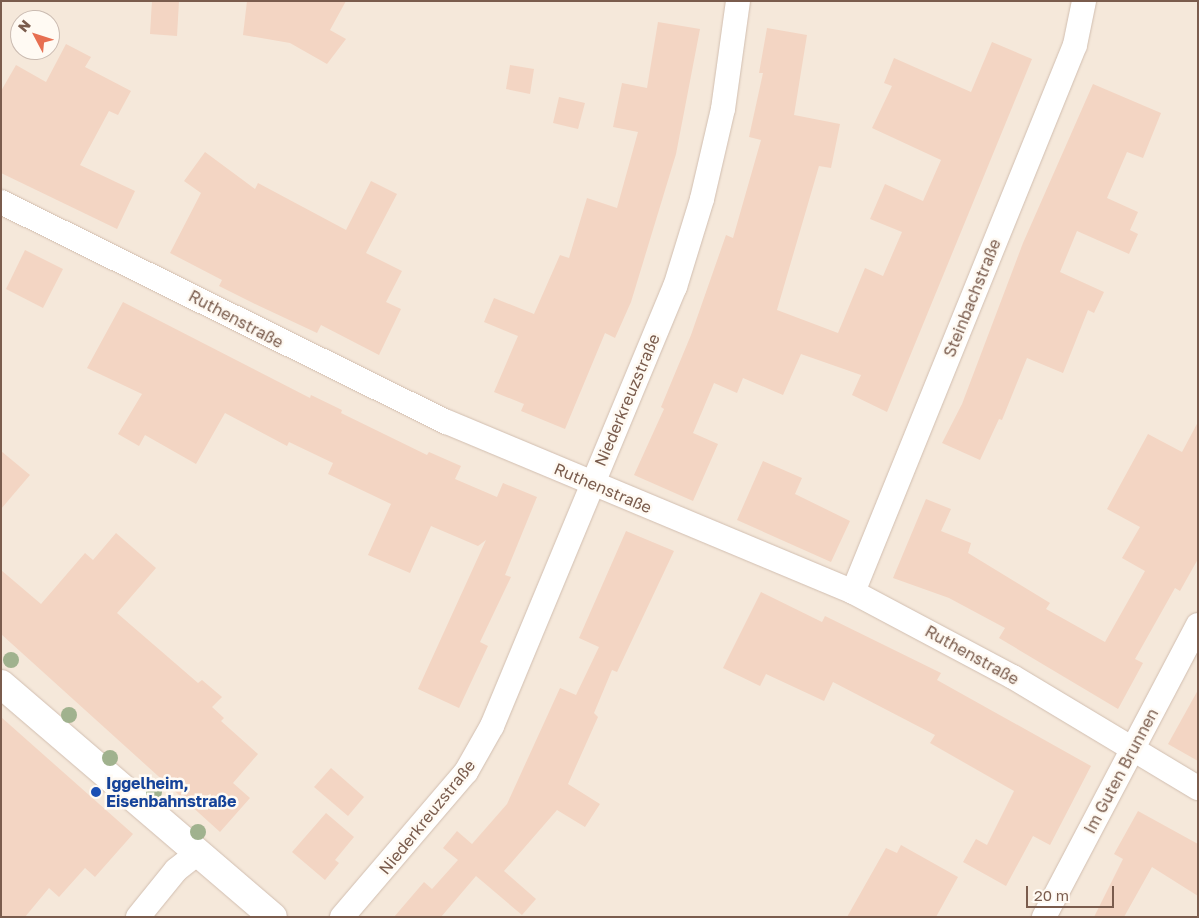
<!DOCTYPE html>
<meta charset="utf-8">
<style>
body{margin:0}
#map{position:relative;width:1199px;height:918px;overflow:hidden;background:#fdf6ec;font-family:"Golos Text",sans-serif}
div>[style]{position:absolute}
[style*='--x']{left:calc(var(--x)*1px);top:calc(var(--y)*1px);width:calc(var(--w)*1px);rotate:calc(var(--a)*1deg)}
.residential>*{inset:0;background:#f5e8da}
.building>*{inset:0;background:#f3d5c3}
.roads{filter:drop-shadow(0 0 1px #d1beb0) drop-shadow(0 0 1px #d1beb0)}
.street>*{height:24px;margin:-12px;padding:0 12px;transform-origin:12px;border-radius:12px;background:#fff}
.secondary>*{height:28px;margin:-14px;padding:0 14px;transform-origin:14px;border-radius:14px;background:#fff}
.trees>*{width:16px;height:16px;margin:-8px;border-radius:50%;background:#a0b28e}
.dots>*{width:14px;height:14px;translate:-50% -50%;box-sizing:border-box;border:2px solid #fffaf3;border-radius:50%}
span{translate:-50% -50%;white-space:nowrap;text-align:center;line-height:1.15;-webkit-text-stroke:5px #fffaf3;paint-order:stroke}
.street-label{font-size:16px;color:#7a5c4d}
.transit-label{font-size:16px;color:#164399;font-weight:700}
.left{translate:0 -50%;text-align:left}
.frame{position:absolute;inset:0;border:2px solid #7a5c4d;pointer-events:none}
.north{position:absolute;left:10px;top:10px;width:50px;height:50px;box-sizing:border-box;background:#fffaf3;border:1px solid #cabbb1;border-radius:50%;rotate:310deg;font-size:14px;font-weight:700;line-height:20px;text-align:center;color:#7a5c4d}
.north::after{content:'';display:block;margin:auto;width:18px;height:22px;background:#e76f51;clip-path:polygon(50% 0,100% 100%,50% 72%,0 100%)}
.scale{position:absolute;left:1026px;top:886px;width:88px;height:22px;box-sizing:border-box;border:2px solid #7a5c4d;border-top:0;padding-left:6px;font-size:15px;line-height:18px;white-space:nowrap;color:#7a5c4d;-webkit-text-stroke:4px #fffaf3;paint-order:stroke}
</style>
<div id="map">
<div class="residential">
<div style="clip-path:polygon(evenodd,1px 1px,1198px 1px,1198px 917px,1px 917px,1px 1px,20px 20px,50px 20px,50px 50px,20px 50px,20px 20px)"></div>
</div>
<div class="building">
<div style="clip-path:polygon(152px 1px,179px 1px,177px 36px,150px 34px)"></div>
<div style="clip-path:polygon(247px 1px,346px 1px,330px 30px,346px 39px,327px 64px,290px 43px,243px 35px)"></div>
<div style="clip-path:polygon(658px 22px,700px 29px,676px 154px,631px 302px,615px 338px,605px 333px,565px 429px,521px 411px,524px 404px,494px 392px,518px 336px,484px 322px,494px 298px,534px 314px,560px 255px,569px 258px,587px 198px,617px 208px,638px 132px,613px 127px,622px 83px,647px 88px)"></div>
<div style="clip-path:polygon(767px 28px,807px 35px,794px 115px,840px 124px,831px 168px,819px 166px,777px 310px,838px 333px,865px 268px,883px 276px,902px 232px,870px 219px,885px 184px,923px 201px,941px 160px,872px 128px,892px 86px,884px 83px,894px 58px,971px 92px,992px 42px,1032px 59px,887px 412px,852px 395px,861px 375px,801px 354px,783px 395px,743px 378px,737px 393px,714px 383px,693px 433px,718px 444px,693px 501px,634px 475px,664px 409px,661px 407px,691px 335px,726px 235px,733px 238px,761px 140px,749px 137px,763px 73px,759px 73px)"></div>
<div style="clip-path:polygon(66px 44px,91px 57px,85px 67px,131px 91px,118px 115px,109px 111px,80px 165px,135px 191px,117px 229px,1px 173px,1px 91px,16px 65px,46px 82px)"></div>
<div style="clip-path:polygon(510px 65px,534px 69px,530px 94px,506px 89px)"></div>
<div style="clip-path:polygon(1093px 84px,1161px 113px,1143px 158px,1127px 152px,1107px 198px,1138px 212px,1130px 230px,1138px 234px,1129px 254px,1077px 231px,1060px 272px,1104px 292px,1094px 313px,1088px 310px,1063px 373px,1027px 358px,1002px 420px,999px 419px,980px 460px,942px 443px,962px 404px,1023px 243px)"></div>
<div style="clip-path:polygon(559px 97px,585px 103px,578px 129px,553px 123px)"></div>
<div style="clip-path:polygon(205px 152px,255px 189px,258px 183px,346px 230px,371px 181px,397px 194px,366px 253px,402px 271px,386px 302px,401px 309px,379px 355px,321px 325px,317px 333px,253px 303px,219px 286px,222px 280px,170px 253px,201px 193px,184px 181px)"></div>
<div style="clip-path:polygon(25px 250px,63px 269px,43px 308px,6px 289px)"></div>
<div style="clip-path:polygon(123px 302px,310px 398px,311px 395px,342px 410px,341px 413px,427px 455px,429px 452px,461px 466px,455px 479px,497px 497px,503px 483px,537px 497px,505px 575px,511px 577px,480px 642px,488px 646px,459px 708px,418px 689px,486px 540px,478px 546px,431px 526px,410px 573px,368px 555px,391px 504px,328px 474px,333px 463px,289px 442px,287px 446px,225px 413px,196px 464px,145px 435px,139px 446px,118px 434px,142px 394px,87px 368px)"></div>
<div style="clip-path:polygon(1198px 422px,1198px 559px,1180px 591px,1175px 588px,1135px 659px,1143px 663px,1118px 709px,999px 638px,1005px 628px,949px 598px,893px 578px,926px 499px,951px 509px,941px 531px,971px 543px,968px 553px,1050px 603px,1046px 609px,1105px 642px,1145px 571px,1122px 558px,1140px 527px,1107px 509px,1148px 434px,1182px 452px)"></div>
<div style="clip-path:polygon(1px 451px,30px 475px,1px 509px)"></div>
<div style="clip-path:polygon(763px 461px,802px 478px,795px 494px,850px 521px,831px 562px,737px 520px)"></div>
<div style="clip-path:polygon(626px 531px,674px 551px,617px 672px,612px 670px,594px 713px,598px 717px,568px 784px,600px 804px,585px 827px,557px 810px,504px 871px,536px 899px,522px 915px,476px 876px,441px 917px,394px 917px,424px 882px,432px 889px,458px 860px,443px 848px,457px 831px,472px 844px,507px 804px,560px 688px,576px 695px,599px 647px,579px 638px)"></div>
<div style="clip-path:polygon(116px 533px,156px 568px,117px 613px,198px 683px,202px 680px,222px 697px,212px 707px,224px 718px,221px 721px,258px 754px,233px 783px,250px 798px,220px 832px,1px 634px,1px 570px,41px 604px,85px 553px,93px 560px)"></div>
<div style="clip-path:polygon(761px 592px,822px 622px,825px 616px,941px 673px,937px 680px,1091px 766px,1050px 845px,1033px 836px,1006px 886px,963px 862px,976px 839px,987px 845px,1014px 791px,930px 743px,935px 735px,833px 682px,824px 701px,766px 674px,760px 686px,723px 668px)"></div>
<div style="clip-path:polygon(1198px 690px,1198px 761px,1168px 744px)"></div>
<div style="clip-path:polygon(1px 717px,133px 834px,95px 877px,85px 868px,59px 897px,49px 888px,25px 917px,1px 917px)"></div>
<div style="clip-path:polygon(331px 768px,364px 797px,348px 816px,314px 787px)"></div>
<div style="clip-path:polygon(1138px 811px,1198px 844px,1198px 896px,1152px 867px,1124px 917px,1094px 917px,1123px 859px,1114px 854px)"></div>
<div style="clip-path:polygon(326px 813px,354px 837px,335px 860px,339px 863px,325px 880px,292px 852px)"></div>
<div style="clip-path:polygon(901px 845px,958px 877px,936px 917px,847px 917px,886px 848px,897px 853px)"></div>
</div>
<div class="roads">
<div class="street">
<div style="--x:1;--y:202;--w:497;--a:26.3"></div>
<div style="--x:447;--y:422;--w:440;--a:22.7"></div>
<div style="--x:853;--y:592;--w:181;--a:28"></div>
<div style="--x:1013;--y:677;--w:216;--a:31"></div>
<div style="--x:853;--y:592;--w:590;--a:-67.91"></div>
<div style="--x:1075;--y:45;--w:45;--a:-78.4"></div>
<div style="--x:138;--y:917;--w:60;--a:-51"></div>
<div style="--x:176;--y:870;--w:29;--a:-38"></div>
<div style="--x:342;--y:917;--w:191;--a:-49.5"></div>
<div style="--x:466;--y:772;--w:53;--a:-60.5"></div>
<div style="--x:492;--y:726;--w:476;--a:-67.4"></div>
<div style="--x:675;--y:287;--w:92;--a:-72.9"></div>
<div style="--x:702;--y:199;--w:92;--a:-76.9"></div>
<div style="--x:723;--y:109;--w:109;--a:-82.1"></div>
<div style="--x:1044;--y:917;--w:330;--a:-62.2"></div>
</div>
<div class="secondary">
<div style="--x:1;--y:684;--w:358;--a:40.6"></div>
</div>
</div>
<div class="trees">
<div style="left:11px;top:660px"></div>
<div style="left:69px;top:715px"></div>
<div style="left:110px;top:758px"></div>
<div style="left:154px;top:792px"></div>
<div style="left:198px;top:832px"></div>
</div>
<div class="dots">
<div style="left:96px;top:792px;background:#1a4fb4"></div>
</div>
<div class="street-label">
<span style="left:972px;top:298px;rotate:-68deg">Steinbachstraße</span>
<span style="left:236px;top:319px;rotate:28deg">Ruthenstraße</span>
<span style="left:627px;top:400px;rotate:-67deg">Niederkreuzstraße</span>
<span style="left:603px;top:488px;rotate:23deg">Ruthenstraße</span>
<span style="left:972px;top:655px;rotate:29deg">Ruthenstraße</span>
<span style="left:1121px;top:771px;rotate:-62deg">Im Guten Brunnen</span>
<span style="left:427px;top:817px;rotate:-51deg">Niederkreuzstraße</span>
</div>
<div class="transit-label">
<span class="left" style="left:106px;top:792px">Iggelheim,<br>Eisenbahnstraße</span>
</div>
<div class="frame"></div>
<div class="north">N</div>
<div class="scale">20 m</div>
</div>
